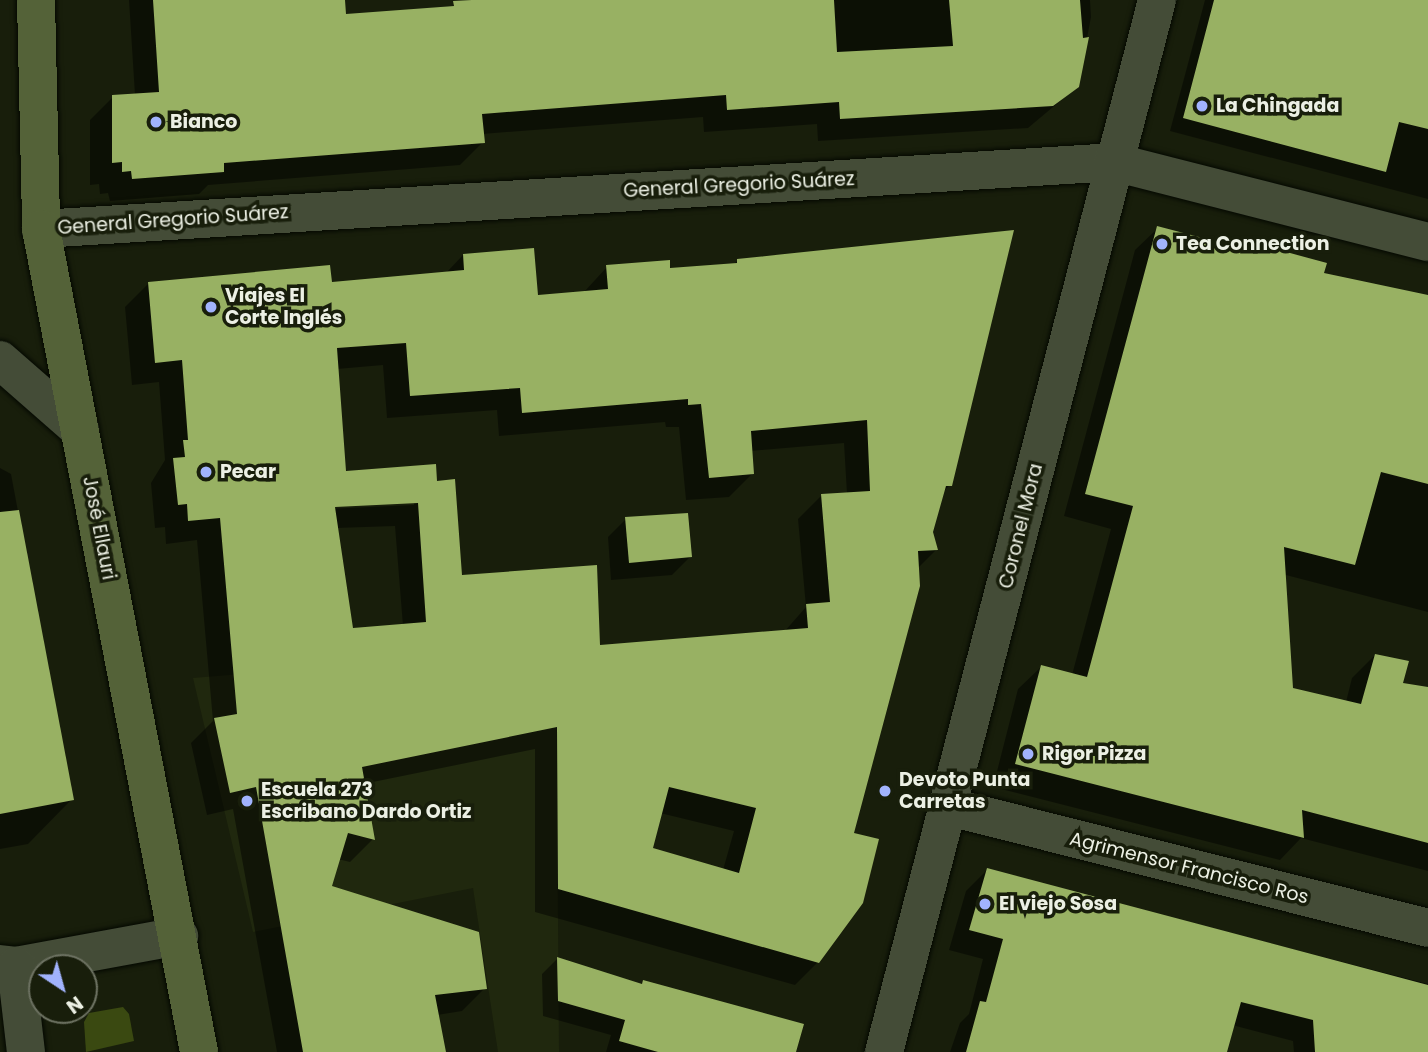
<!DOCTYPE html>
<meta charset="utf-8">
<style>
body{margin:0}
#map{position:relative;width:1428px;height:1052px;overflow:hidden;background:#181e0b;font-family:Poppins,sans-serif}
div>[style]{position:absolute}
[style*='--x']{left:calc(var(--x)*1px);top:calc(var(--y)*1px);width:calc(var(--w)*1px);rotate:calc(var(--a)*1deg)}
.built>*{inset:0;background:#20280e}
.green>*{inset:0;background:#3a4911}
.shadow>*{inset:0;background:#0007}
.building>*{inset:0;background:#98b163}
.roads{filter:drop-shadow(0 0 2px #040800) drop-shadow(0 0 2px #040800)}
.street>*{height:38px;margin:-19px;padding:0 19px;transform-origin:19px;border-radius:19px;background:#444c37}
.secondary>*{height:38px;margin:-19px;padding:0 19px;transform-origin:19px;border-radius:19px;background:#546238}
.dots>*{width:19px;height:19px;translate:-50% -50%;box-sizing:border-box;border:4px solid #181e0b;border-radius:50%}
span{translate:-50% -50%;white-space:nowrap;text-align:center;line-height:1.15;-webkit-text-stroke:7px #181e0b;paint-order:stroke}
.poi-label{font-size:19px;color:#ecf0e4;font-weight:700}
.left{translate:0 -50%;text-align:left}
.street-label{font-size:19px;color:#ecf0e4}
.north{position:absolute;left:28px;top:954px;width:70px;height:70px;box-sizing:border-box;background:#181e0b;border:2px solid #6d7262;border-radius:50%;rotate:144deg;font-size:19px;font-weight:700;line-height:28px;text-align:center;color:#ecf0e4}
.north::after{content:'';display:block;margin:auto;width:24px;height:32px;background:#a1b3fd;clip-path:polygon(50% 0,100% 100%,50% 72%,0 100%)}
</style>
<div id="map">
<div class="built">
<div style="clip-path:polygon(556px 648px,559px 1052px,498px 1052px,473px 888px,253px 932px,193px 678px)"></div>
</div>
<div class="green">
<div style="clip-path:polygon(123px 1007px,129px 1014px,134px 1041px,86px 1052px,84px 1022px,89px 1013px)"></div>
</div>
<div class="shadow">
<div style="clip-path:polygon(129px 0,343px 0,344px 16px,515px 0,1090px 0,1091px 17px,1078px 86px,1028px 128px,818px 141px,817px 124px,704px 132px,703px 117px,482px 134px,483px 142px,460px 165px,208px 185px,199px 194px,110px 201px,108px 193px,100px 194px,99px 184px,90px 185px,90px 120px,113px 97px,135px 95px)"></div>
<div style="clip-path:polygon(1205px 0,1428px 0,1428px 199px,1170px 131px)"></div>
<div style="clip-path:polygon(1158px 228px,1258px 254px,1264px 248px,1428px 327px,1428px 612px,1282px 574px,1291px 690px,1346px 702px,1352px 678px,1375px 655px,1400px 690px,1428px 697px,1428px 871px,1301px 838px,1280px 860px,993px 787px,1018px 689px,1041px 667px,1072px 675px,1111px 529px,1064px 516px,1135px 250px)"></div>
<div style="clip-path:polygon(evenodd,463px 255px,536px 297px,584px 292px,607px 267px,669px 269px,733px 265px,738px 260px,950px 485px,942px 493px,931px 532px,936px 550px,918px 568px,818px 962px,795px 985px,535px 912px,535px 749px,363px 784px,373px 839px,350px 862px,338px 859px,330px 887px,485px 988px,462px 1011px,437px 1015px,444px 1052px,277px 1052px,233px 809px,207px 815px,191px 743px,213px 721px,197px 540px,166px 544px,165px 527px,155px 528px,151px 483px,165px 460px,159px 382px,132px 385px,125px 307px,148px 284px,330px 284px,446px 273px,463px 255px,383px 365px,387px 418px,497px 410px,499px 436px,665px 422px,666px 427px,679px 427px,686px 500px,729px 497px,752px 474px,750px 451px,844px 443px,847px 494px,821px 496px,798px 519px,806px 607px,784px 632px,598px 647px,460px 577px,435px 483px,345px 472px,337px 369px,383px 365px,463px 255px,414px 502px,414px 505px,326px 509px,326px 506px,414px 502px,463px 255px,395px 526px,403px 626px,351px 630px,336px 528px,395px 526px,463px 255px,660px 813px,734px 831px,723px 870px,651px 849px,660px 813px)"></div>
<div style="clip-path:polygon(0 468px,11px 474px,72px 799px,28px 844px,0 849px)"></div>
<div style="clip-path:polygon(626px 519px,690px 557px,672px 575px,611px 580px,608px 537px)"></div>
<div style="clip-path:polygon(987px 870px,1428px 984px,1428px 1052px,1294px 1052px,1293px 1041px,1232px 1025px,1225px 1052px,950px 1052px,960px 1023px,969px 1014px,983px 959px,949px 950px,966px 891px)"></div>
<div style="clip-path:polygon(557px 959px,641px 985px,644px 982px,794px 1052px,606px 1052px,611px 1035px,543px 1016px,542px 974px)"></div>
</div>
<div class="building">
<div style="clip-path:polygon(153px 0,345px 0,346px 14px,454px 6px,453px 1px,472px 0,834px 0,837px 52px,953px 46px,949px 0,1080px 0,1083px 38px,1089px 37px,1079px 87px,1053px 106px,840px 119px,839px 102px,727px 110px,726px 95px,482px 114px,485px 143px,224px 163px,224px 172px,132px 179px,131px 171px,122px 172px,122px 162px,112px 163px,112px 95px,159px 92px)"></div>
<div style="clip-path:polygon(1214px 0,1428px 0,1428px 129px,1399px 122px,1386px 172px,1183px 118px)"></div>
<div style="clip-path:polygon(1157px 226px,1260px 253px,1264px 246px,1327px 263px,1324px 273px,1428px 295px,1428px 484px,1381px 472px,1355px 565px,1284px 547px,1293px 688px,1361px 704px,1375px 654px,1409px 661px,1403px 683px,1428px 687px,1428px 843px,1302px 810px,1304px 838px,1015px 764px,1041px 665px,1087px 677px,1133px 506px,1085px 494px)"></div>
<div style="clip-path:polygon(evenodd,1014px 230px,952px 486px,946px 486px,933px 532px,938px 550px,918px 551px,920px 586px,854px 833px,879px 839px,863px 903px,819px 963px,558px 889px,557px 727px,362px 767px,375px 840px,348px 833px,332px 886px,479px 932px,487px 989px,435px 995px,446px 1052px,303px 1052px,256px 787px,230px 793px,214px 718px,237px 714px,220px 518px,188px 521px,187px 504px,178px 505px,173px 458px,185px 457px,183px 440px,188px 440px,182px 360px,155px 363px,148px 282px,330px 265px,332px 282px,464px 270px,463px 254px,534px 248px,538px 295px,608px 289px,606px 265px,670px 260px,670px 268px,737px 263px,737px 259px,1014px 230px,406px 343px,410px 396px,520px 388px,522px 413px,688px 399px,688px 405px,701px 404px,709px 478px,754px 474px,751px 431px,867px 420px,870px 491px,821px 494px,830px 602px,806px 604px,808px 628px,600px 645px,597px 565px,462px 575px,455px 479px,437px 481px,436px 464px,346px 471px,337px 348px,406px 343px,1014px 230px,418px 503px,426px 622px,353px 628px,335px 507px,418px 503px,1014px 230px,669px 787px,756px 808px,739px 873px,653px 848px,669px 787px)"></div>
<div style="clip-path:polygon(19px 510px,74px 800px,0 814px,0 512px)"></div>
<div style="clip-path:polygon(688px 513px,692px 557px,629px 563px,625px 517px)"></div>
<div style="clip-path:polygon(987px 868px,1428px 985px,1428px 1052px,1315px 1052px,1313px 1020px,1241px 1002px,1227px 1052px,966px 1052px,980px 1001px,986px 1002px,1003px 939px,969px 930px)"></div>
<div style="clip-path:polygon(557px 957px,642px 984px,643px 980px,804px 1024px,796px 1052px,658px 1052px,619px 1041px,625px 1020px,558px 1001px)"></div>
</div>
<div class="roads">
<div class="street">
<div style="--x:41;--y:229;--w:1075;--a:-3.57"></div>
<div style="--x:1114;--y:162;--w:324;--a:14.3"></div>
<div style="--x:0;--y:360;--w:106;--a:41.2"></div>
<div style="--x:950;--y:807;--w:493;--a:14.2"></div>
<div style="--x:0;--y:964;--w:16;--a:7"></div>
<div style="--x:16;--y:966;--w:166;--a:-10.4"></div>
<div style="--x:16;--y:966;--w:87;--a:83.4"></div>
<div style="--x:884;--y:1052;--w:1087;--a:-75.45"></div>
</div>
<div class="secondary">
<div style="--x:36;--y:0;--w:229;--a:88.7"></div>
<div style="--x:41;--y:229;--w:838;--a:79.13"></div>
</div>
</div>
<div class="dots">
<div style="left:1202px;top:106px;background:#a1b3fd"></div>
<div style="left:156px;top:122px;background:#a1b3fd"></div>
<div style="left:1162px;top:244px;background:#a1b3fd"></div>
<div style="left:211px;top:307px;background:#a1b3fd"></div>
<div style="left:206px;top:472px;background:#a1b3fd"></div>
<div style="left:1028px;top:754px;background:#a1b3fd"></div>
<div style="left:885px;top:791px;background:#a1b3fd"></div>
<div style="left:247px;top:801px;background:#a1b3fd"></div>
<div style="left:985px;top:904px;background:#a1b3fd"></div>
</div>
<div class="poi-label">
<span class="left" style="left:1216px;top:106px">La Chingada</span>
<span class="left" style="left:170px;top:122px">Bianco</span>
<span class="left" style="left:1176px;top:244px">Tea Connection</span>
<span class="left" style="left:225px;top:307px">Viajes El<br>Corte Inglés</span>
<span class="left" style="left:220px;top:472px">Pecar</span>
<span class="left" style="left:1042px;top:754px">Rigor Pizza</span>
<span class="left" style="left:899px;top:791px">Devoto Punta<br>Carretas</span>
<span class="left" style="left:261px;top:801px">Escuela 273<br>Escribano Dardo Ortiz</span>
<span class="left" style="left:999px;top:904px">El viejo Sosa</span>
</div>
<div class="street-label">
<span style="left:739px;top:185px;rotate:-3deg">General Gregorio Suárez</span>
<span style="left:173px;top:220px;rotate:-4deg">General Gregorio Suárez</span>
<span style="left:1021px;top:526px;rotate:-76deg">Coronel Mora</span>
<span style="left:99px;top:528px;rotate:79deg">José Ellauri</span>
<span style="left:1189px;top:868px;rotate:14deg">Agrimensor Francisco Ros</span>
</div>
<div class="north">N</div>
</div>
